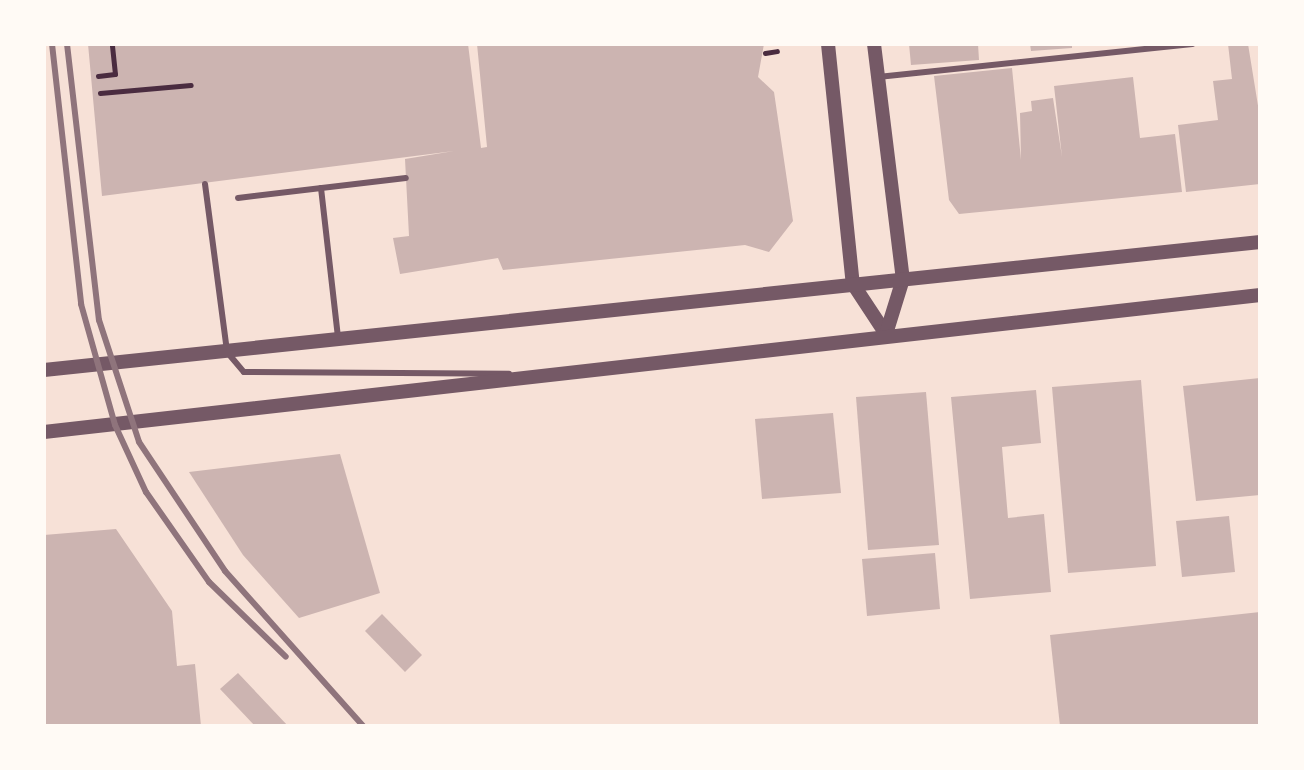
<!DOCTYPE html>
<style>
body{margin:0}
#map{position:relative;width:1304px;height:770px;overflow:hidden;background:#f7e1d7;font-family:"Open Sans",sans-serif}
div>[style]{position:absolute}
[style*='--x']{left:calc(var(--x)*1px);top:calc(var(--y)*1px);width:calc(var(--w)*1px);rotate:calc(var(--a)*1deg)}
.building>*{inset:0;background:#ccb4b1}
.path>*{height:5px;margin:-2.5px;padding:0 2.5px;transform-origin:2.5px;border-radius:2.5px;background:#4a2c40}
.service>*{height:6px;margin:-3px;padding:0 3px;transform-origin:3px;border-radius:3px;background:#755966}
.tertiary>*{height:14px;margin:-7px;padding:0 7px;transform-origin:7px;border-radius:7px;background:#755966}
.rail>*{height:6px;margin:-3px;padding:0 3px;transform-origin:3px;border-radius:3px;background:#8f747c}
span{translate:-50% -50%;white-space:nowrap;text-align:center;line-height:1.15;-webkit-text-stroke:6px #fffaf5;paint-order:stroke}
.frame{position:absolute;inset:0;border:46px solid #fffaf5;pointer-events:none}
</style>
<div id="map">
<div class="building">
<div style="clip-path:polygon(88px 44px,468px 44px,481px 148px,487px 147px,477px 44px,764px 44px,758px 77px,774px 92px,793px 221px,769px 252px,745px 245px,503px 270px,498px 258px,400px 274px,393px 238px,409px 236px,405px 159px,454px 151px,102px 196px)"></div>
<div style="clip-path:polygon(909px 44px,978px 44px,979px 60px,911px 65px)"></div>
<div style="clip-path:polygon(1030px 44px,1072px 44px,1072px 48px,1031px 51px)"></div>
<div style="clip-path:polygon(1228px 44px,1248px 44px,1260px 118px,1260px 184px,1186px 192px,1178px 125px,1218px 120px,1213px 81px,1232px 79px)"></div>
<div style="clip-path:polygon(1012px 68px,1021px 160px,1020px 113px,1032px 111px,1031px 101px,1053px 98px,1062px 157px,1054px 86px,1133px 77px,1140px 138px,1175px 134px,1182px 192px,959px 214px,949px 200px,934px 76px)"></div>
<div style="clip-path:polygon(1260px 378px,1260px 495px,1196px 501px,1183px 386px)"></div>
<div style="clip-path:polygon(1141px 380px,1156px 566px,1068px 573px,1052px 387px)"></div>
<div style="clip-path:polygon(1036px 390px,1041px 443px,1002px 447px,1008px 518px,1044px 514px,1051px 592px,970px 599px,951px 397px)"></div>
<div style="clip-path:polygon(926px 392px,939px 545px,868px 550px,856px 397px)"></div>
<div style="clip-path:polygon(833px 413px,841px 493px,762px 499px,755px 419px)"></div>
<div style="clip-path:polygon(340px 454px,380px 593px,299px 618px,243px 555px,189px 472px)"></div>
<div style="clip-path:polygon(1229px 516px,1235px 572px,1182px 577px,1176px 521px)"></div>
<div style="clip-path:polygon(116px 529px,172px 611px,177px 666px,195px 664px,201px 726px,44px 726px,44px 535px)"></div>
<div style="clip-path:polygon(935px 553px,940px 609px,867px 616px,862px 559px)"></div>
<div style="clip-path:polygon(1260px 612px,1260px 726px,1060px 726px,1050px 635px)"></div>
<div style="clip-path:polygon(382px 614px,422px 655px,405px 672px,365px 631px)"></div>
<div style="clip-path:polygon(238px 673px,288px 726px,255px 726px,220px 689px)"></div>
</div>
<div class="path">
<div style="--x:765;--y:53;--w:12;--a:-9"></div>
<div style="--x:98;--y:76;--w:17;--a:-7"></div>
<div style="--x:115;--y:74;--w:30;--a:-96"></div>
<div style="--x:100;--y:93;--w:91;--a:-5"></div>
</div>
<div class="service">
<div style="--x:878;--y:77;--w:316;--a:-6"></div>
<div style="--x:205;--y:184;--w:169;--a:82.5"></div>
<div style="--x:227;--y:352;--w:26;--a:50"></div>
<div style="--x:244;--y:372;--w:265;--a:0.4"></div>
<div style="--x:321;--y:188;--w:150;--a:83.5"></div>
<div style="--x:238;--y:198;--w:169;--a:-6.8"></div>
</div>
<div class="tertiary">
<div style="--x:828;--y:44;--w:241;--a:84.1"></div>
<div style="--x:853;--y:284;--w:60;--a:56.6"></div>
<div style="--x:874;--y:44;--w:237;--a:83"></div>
<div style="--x:903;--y:279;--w:58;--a:107.2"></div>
<div style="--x:44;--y:370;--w:1223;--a:-6.01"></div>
<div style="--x:44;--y:432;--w:1224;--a:-6.43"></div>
</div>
<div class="rail">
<div style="--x:52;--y:44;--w:262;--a:83.6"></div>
<div style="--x:81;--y:304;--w:126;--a:74.3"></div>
<div style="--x:115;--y:425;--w:74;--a:65.2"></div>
<div style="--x:146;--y:492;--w:110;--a:55"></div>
<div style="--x:209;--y:582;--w:107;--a:44.2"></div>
<div style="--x:67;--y:44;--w:278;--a:83.4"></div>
<div style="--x:99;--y:320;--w:128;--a:71.8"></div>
<div style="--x:139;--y:442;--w:155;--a:56.3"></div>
<div style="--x:225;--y:571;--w:208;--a:48.3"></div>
</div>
<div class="frame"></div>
</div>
